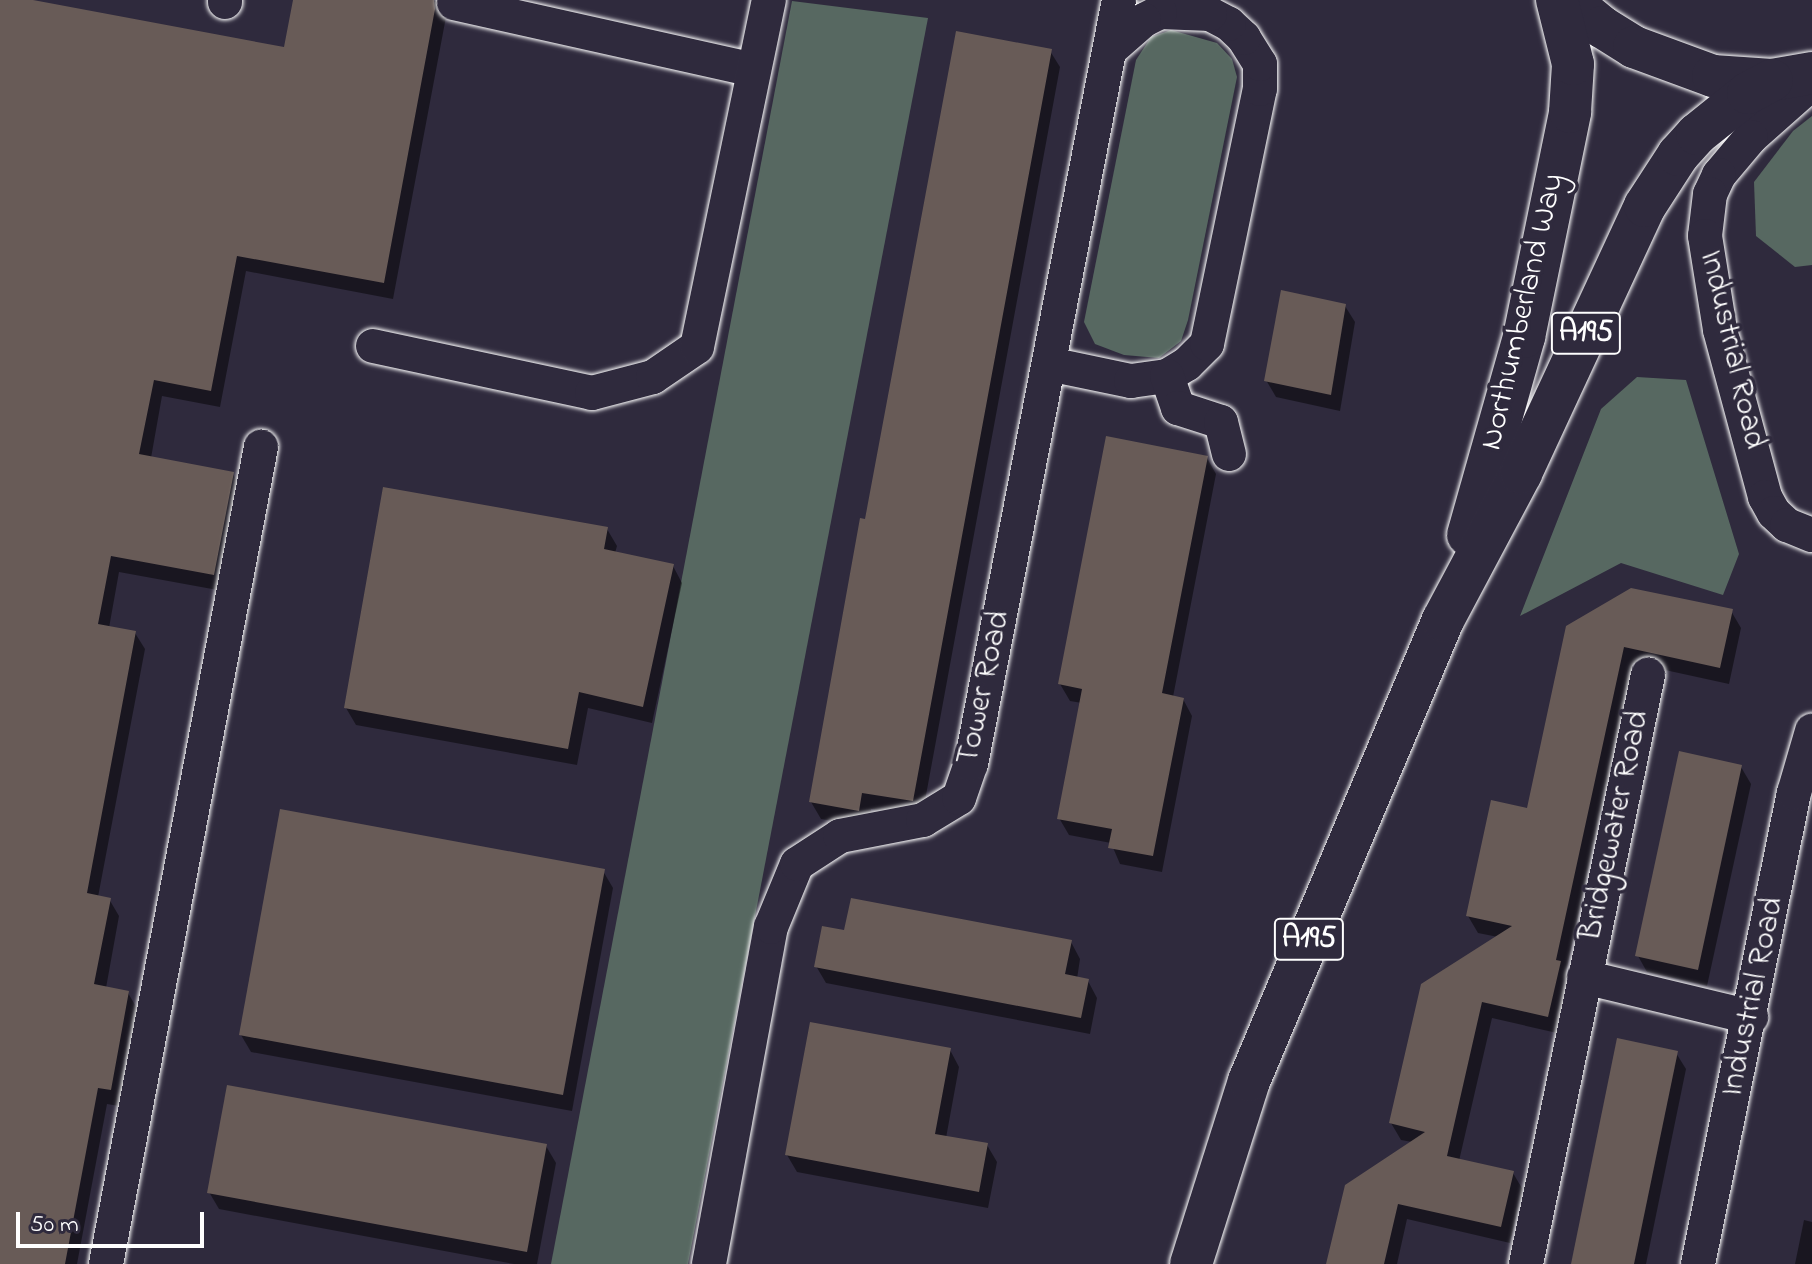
<!DOCTYPE html>
<style>
body{margin:0}
#map{position:relative;width:1812px;height:1264px;overflow:hidden;background:#2f2a3d;font-family:"Indie Flower",sans-serif}
div>[style]{position:absolute}
[style*='--x']{left:calc(var(--x)*1px);top:calc(var(--y)*1px);width:calc(var(--w)*1px);rotate:calc(var(--a)*1deg)}
.green>*{inset:0;background:#576861}
.shadow>*{inset:0;background:#0007}
.building>*{inset:0;background:#685b57}
.roads{filter:drop-shadow(0 0 2px #fff) drop-shadow(0 0 2px #fff)}
.minor>*{height:34px;margin:-17px;padding:0 17px;transform-origin:17px;border-radius:17px;background:#2f2a3d}
.major>*{height:42px;margin:-21px;padding:0 21px;transform-origin:21px;border-radius:21px;background:#2f2a3d}
span{translate:-50% -50%;white-space:nowrap;text-align:center;line-height:1.15;-webkit-text-stroke:7px #2f2a3d;paint-order:stroke}
.shield-label span{padding:2px 6px;background:#2f2a3d;border:2px solid;border-radius:6px;-webkit-text-stroke-width:0}
.shield-label{font-size:30px;color:#fff;font-weight:700}
.street-label{font-size:32px;color:#fff}
.scale{position:absolute;left:16px;top:1212px;width:188px;height:36px;box-sizing:border-box;border:4px solid #fff;border-top:0;padding-left:10px;font-size:24px;line-height:28px;white-space:nowrap;color:#fff;-webkit-text-stroke:6px #2f2a3d;paint-order:stroke}
</style>
<div id="map">
<div class="green">
<div style="clip-path:polygon(792px 1px,928px 18px,688px 1264px,551px 1264px)"></div>
<div style="clip-path:polygon(1171px 30px,1217px 43px,1232px 59px,1237px 77px,1188px 320px,1181px 341px,1159px 358px,1124px 355px,1095px 344px,1084px 322px,1136px 60px,1151px 37px)"></div>
<div style="clip-path:polygon(1812px 116px,1812px 265px,1795px 267px,1756px 236px,1754px 182px,1793px 131px)"></div>
<div style="clip-path:polygon(1637px 377px,1686px 380px,1739px 554px,1723px 595px,1621px 563px,1520px 616px,1601px 409px)"></div>
</div>
<div class="shadow">
<div style="clip-path:polygon(0 0,23px 0,286px 49px,295px 0,449px 1px,393px 299px,246px 271px,220px 407px,162px 396px,151px 458px,233px 474px,242px 491px,223px 591px,119px 572px,109px 628px,135px 633px,145px 649px,98px 897px,109px 899px,119px 916px,106px 988px,128px 993px,138px 1010px,119px 1106px,107px 1104px,77px 1264px,0 1264px)"></div>
<div style="clip-path:polygon(1050px 51px,1060px 67px,922px 817px,871px 809px,868px 827px,821px 819px,811px 802px,867px 521px)"></div>
<div style="clip-path:polygon(1345px 306px,1355px 322px,1340px 411px,1276px 397px,1266px 380px)"></div>
<div style="clip-path:polygon(1207px 458px,1216px 474px,1173px 697px,1183px 699px,1192px 716px,1162px 872px,1120px 864px,1111px 843px,1069px 835px,1059px 818px,1082px 703px,1070px 701px,1060px 684px)"></div>
<div style="clip-path:polygon(607px 529px,617px 546px,615px 553px,673px 566px,682px 583px,652px 723px,588px 708px,577px 765px,356px 725px,346px 708px)"></div>
<div style="clip-path:polygon(1731px 611px,1741px 628px,1729px 684px,1633px 663px,1566px 973px,1570px 980px,1557px 1033px,1492px 1018px,1459px 1161px,1513px 1173px,1523px 1190px,1510px 1243px,1407px 1219px,1397px 1264px,1328px 1264px,1412px 1142px,1401px 1140px,1391px 1123px,1498px 937px,1478px 933px,1468px 916px,1528px 811px,1568px 628px)"></div>
<div style="clip-path:polygon(1741px 767px,1751px 784px,1707px 986px,1647px 972px,1638px 956px)"></div>
<div style="clip-path:polygon(603px 871px,613px 888px,572px 1111px,251px 1052px,241px 1035px)"></div>
<div style="clip-path:polygon(846px 933px,1071px 942px,1080px 959px,1077px 979px,1088px 981px,1097px 998px,1090px 1034px,826px 983px,816px 966px)"></div>
<div style="clip-path:polygon(950px 1050px,959px 1067px,946px 1138px,987px 1145px,997px 1162px,988px 1208px,797px 1172px,787px 1155px)"></div>
<div style="clip-path:polygon(1676px 1053px,1686px 1069px,1646px 1264px,1573px 1264px)"></div>
<div style="clip-path:polygon(546px 1146px,556px 1163px,537px 1264px,514px 1264px,219px 1209px,209px 1192px)"></div>
<div style="clip-path:polygon(1804px 1220px,1812px 1222px,1812px 1264px,1795px 1264px)"></div>
</div>
<div class="building">
<div style="clip-path:polygon(0 0,33px 0,284px 47px,293px 0,434px 0,435px 9px,384px 283px,237px 256px,211px 391px,154px 380px,139px 454px,234px 472px,214px 575px,111px 556px,98px 624px,136px 631px,87px 893px,111px 898px,94px 984px,129px 991px,111px 1090px,98px 1088px,65px 1264px,0 1264px)"></div>
<div style="clip-path:polygon(956px 31px,1052px 49px,913px 801px,862px 793px,859px 811px,809px 802px,860px 518px,865px 519px)"></div>
<div style="clip-path:polygon(1281px 290px,1346px 304px,1331px 395px,1264px 381px)"></div>
<div style="clip-path:polygon(1106px 436px,1208px 456px,1162px 693px,1184px 698px,1153px 856px,1108px 848px,1112px 829px,1057px 819px,1082px 689px,1058px 684px)"></div>
<div style="clip-path:polygon(383px 487px,608px 527px,604px 549px,674px 564px,643px 707px,579px 692px,568px 749px,344px 708px)"></div>
<div style="clip-path:polygon(1631px 588px,1733px 609px,1720px 668px,1624px 647px,1556px 960px,1561px 961px,1548px 1017px,1482px 1002px,1447px 1156px,1514px 1171px,1501px 1227px,1398px 1204px,1384px 1264px,1326px 1264px,1345px 1185px,1425px 1132px,1389px 1123px,1421px 984px,1512px 926px,1466px 916px,1491px 800px,1527px 808px,1566px 626px)"></div>
<div style="clip-path:polygon(1679px 751px,1742px 765px,1698px 970px,1635px 956px)"></div>
<div style="clip-path:polygon(280px 809px,605px 869px,563px 1095px,239px 1035px)"></div>
<div style="clip-path:polygon(851px 898px,1072px 940px,1065px 974px,1089px 979px,1081px 1018px,814px 967px,822px 926px,844px 930px)"></div>
<div style="clip-path:polygon(810px 1022px,951px 1048px,935px 1134px,988px 1143px,979px 1192px,785px 1155px)"></div>
<div style="clip-path:polygon(1617px 1038px,1678px 1051px,1634px 1264px,1571px 1264px)"></div>
<div style="clip-path:polygon(227px 1085px,547px 1144px,527px 1252px,207px 1193px)"></div>
</div>
<div class="roads">
<div class="minor">
<div style="--x:225;--y:2;--w:2;--a:-90"></div>
<div style="--x:454;--y:3;--w:306;--a:12.6"></div>
<div style="--x:1812;--y:83;--w:81;--a:138.5"></div>
<div style="--x:1751;--y:137;--w:50;--a:130.1"></div>
<div style="--x:1719;--y:175;--w:21;--a:115"></div>
<div style="--x:1710;--y:194;--w:42;--a:96.8"></div>
<div style="--x:1705;--y:236;--w:95;--a:80.9"></div>
<div style="--x:1720;--y:330;--w:173;--a:74.9"></div>
<div style="--x:1765;--y:497;--w:18;--a:61"></div>
<div style="--x:1774;--y:513;--w:18;--a:43"></div>
<div style="--x:1787;--y:525;--w:27;--a:22"></div>
<div style="--x:373;--y:346;--w:224;--a:12.1"></div>
<div style="--x:592;--y:393;--w:63;--a:-14.7"></div>
<div style="--x:653;--y:377;--w:53;--a:-34.3"></div>
<div style="--x:697;--y:347;--w:354;--a:-78.3"></div>
<div style="--x:1049;--y:364;--w:84;--a:11.7"></div>
<div style="--x:1131;--y:381;--w:36;--a:-8"></div>
<div style="--x:1167;--y:376;--w:23;--a:-31"></div>
<div style="--x:1187;--y:364;--w:28;--a:-45"></div>
<div style="--x:1207;--y:344;--w:260;--a:-78.3"></div>
<div style="--x:1260;--y:89;--w:25;--a:-90"></div>
<div style="--x:1260;--y:64;--w:31;--a:-122"></div>
<div style="--x:1244;--y:38;--w:21;--a:-137"></div>
<div style="--x:1229;--y:24;--w:21;--a:-152"></div>
<div style="--x:1210;--y:14;--w:50;--a:-177.7"></div>
<div style="--x:1160;--y:12;--w:18;--a:153"></div>
<div style="--x:1144;--y:20;--w:44;--a:138.7"></div>
<div style="--x:1167;--y:376;--w:34;--a:71"></div>
<div style="--x:1178;--y:408;--w:45;--a:18"></div>
<div style="--x:1221;--y:422;--w:33;--a:76"></div>
<div style="--x:1584;--y:977;--w:172;--a:13.5"></div>
<div style="--x:106;--y:1264;--w:832;--a:-79.26"></div>
<div style="--x:709;--y:1264;--w:343;--a:-79.6"></div>
<div style="--x:771;--y:927;--w:68;--a:-67.6"></div>
<div style="--x:797;--y:864;--w:51;--a:-33.1"></div>
<div style="--x:840;--y:836;--w:85;--a:-10.9"></div>
<div style="--x:923;--y:820;--w:42;--a:-31.4"></div>
<div style="--x:959;--y:798;--w:36;--a:-71"></div>
<div style="--x:971;--y:764;--w:778;--a:-79.04"></div>
<div style="--x:1526;--y:1264;--w:602;--a:-78.3"></div>
<div style="--x:1698;--y:1264;--w:481;--a:-78.5"></div>
<div style="--x:1794;--y:793;--w:65;--a:-73.8"></div>
</div>
<div class="major">
<div style="--x:1569;--y:0;--w:43;--a:39.3"></div>
<div style="--x:1602;--y:27;--w:38;--a:32"></div>
<div style="--x:1634;--y:47;--w:84;--a:20.2"></div>
<div style="--x:1713;--y:76;--w:59;--a:3.9"></div>
<div style="--x:1772;--y:80;--w:41;--a:-9.9"></div>
<div style="--x:1468;--y:535;--w:206;--a:-74.2"></div>
<div style="--x:1524;--y:337;--w:230;--a:-78.4"></div>
<div style="--x:1570;--y:112;--w:48;--a:-86.4"></div>
<div style="--x:1573;--y:64;--w:66;--a:-104"></div>
<div style="--x:1191;--y:1264;--w:192;--a:-72.4"></div>
<div style="--x:1249;--y:1081;--w:500;--a:-67.18"></div>
<div style="--x:1443;--y:620;--w:166;--a:-62"></div>
<div style="--x:1521;--y:473;--w:294;--a:-65.1"></div>
<div style="--x:1645;--y:206;--w:61;--a:-57.1"></div>
<div style="--x:1678;--y:155;--w:28;--a:-48"></div>
<div style="--x:1697;--y:134;--w:65;--a:-38.8"></div>
<div style="--x:1748;--y:93;--w:27;--a:-28"></div>
</div>
</div>
<div class="shield-label">
<span style="left:1586px;top:333px">A195</span>
<span style="left:1309px;top:939px">A195</span>
</div>
<div class="street-label">
<span style="left:1524px;top:312px;rotate:-77deg">Northumberland Way</span>
<span style="left:1731px;top:350px;rotate:77deg">Industrial Road</span>
<span style="left:985px;top:688px;rotate:-78deg">Tower Road</span>
<span style="left:1616px;top:826px;rotate:-78deg">Bridgewater Road</span>
<span style="left:1754px;top:997px;rotate:-78deg">Industrial Road</span>
</div>
<div class="scale">50 m</div>
</div>
